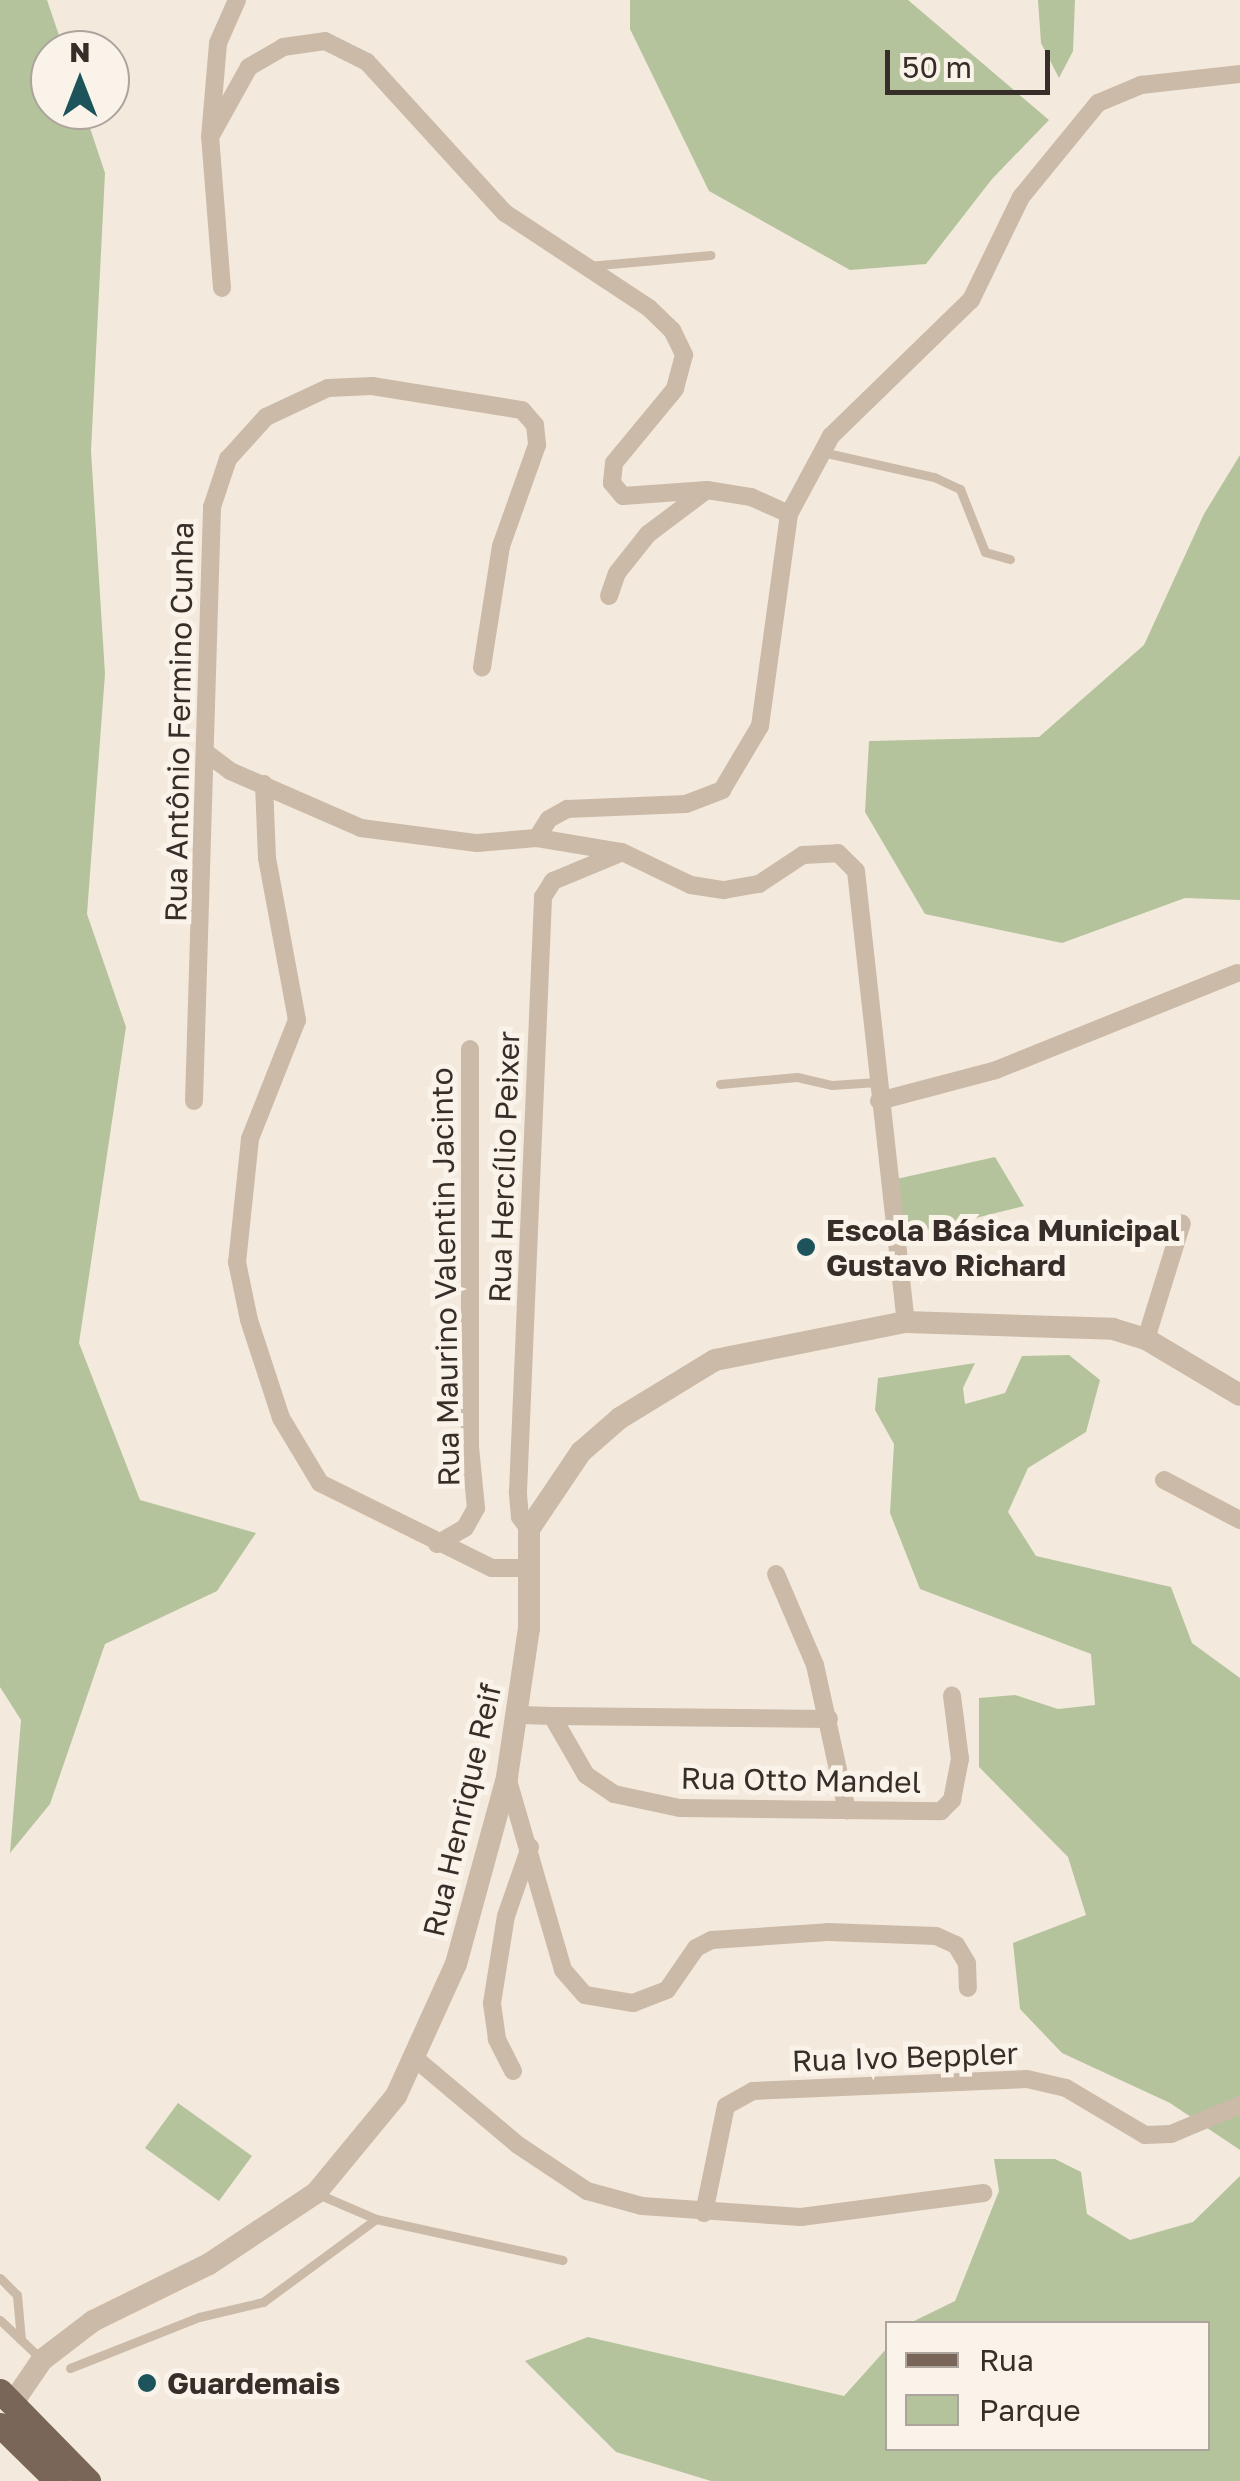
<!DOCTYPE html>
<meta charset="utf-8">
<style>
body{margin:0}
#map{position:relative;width:1240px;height:2481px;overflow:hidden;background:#f3eadd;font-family:"Golos Text",sans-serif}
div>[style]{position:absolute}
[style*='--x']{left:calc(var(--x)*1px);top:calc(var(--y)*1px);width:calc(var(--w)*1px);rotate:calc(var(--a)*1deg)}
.green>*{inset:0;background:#b4c39c}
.service>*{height:9px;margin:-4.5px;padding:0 4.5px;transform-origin:4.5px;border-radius:4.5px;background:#ccbaa8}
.minor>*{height:18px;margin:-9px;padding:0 9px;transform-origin:9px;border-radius:9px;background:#ccbaa8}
.tertiary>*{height:22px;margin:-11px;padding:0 11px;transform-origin:11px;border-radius:11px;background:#ccbaa8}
.primary>*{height:25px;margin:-12.5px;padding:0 12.5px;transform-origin:12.5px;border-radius:12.5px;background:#7a6659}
.dots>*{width:28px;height:28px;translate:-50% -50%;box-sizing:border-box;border:5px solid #faf3ea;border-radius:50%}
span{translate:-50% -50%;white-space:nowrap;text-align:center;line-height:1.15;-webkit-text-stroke:10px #faf3ea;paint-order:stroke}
.street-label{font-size:30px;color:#382e29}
.poi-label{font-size:30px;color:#382e29;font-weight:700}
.left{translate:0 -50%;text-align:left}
.legend{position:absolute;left:885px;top:2321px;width:325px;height:130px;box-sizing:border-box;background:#faf3ea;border:2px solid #aca49d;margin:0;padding:12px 18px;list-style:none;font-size:30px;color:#382e29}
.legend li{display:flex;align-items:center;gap:20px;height:50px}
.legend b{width:50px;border:2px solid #aca49d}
.north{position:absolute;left:30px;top:30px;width:100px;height:100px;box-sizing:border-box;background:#faf3ea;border:2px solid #aca49d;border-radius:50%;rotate:0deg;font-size:28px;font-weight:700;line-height:40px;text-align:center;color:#382e29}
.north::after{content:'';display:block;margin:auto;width:35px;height:45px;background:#1d545b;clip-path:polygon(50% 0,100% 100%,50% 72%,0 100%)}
.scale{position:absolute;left:885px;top:50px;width:165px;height:45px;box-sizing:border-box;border:5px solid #382e29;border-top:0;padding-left:12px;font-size:30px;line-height:35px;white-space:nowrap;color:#382e29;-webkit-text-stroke:8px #faf3ea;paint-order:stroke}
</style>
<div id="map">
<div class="green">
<div style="clip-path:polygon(0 0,47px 0,64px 50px,50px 50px,50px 110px,84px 110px,105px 173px,91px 451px,105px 674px,87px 914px,126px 1027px,79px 1343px,140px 1500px,256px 1533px,217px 1591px,105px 1644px,50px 1804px,10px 1853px,21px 1720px,0 1687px)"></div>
<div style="clip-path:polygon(630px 0,908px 0,1049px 120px,992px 179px,926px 264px,850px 270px,709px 191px,630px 29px)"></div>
<div style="clip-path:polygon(1038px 0,1075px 0,1073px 51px,1059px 78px,1041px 43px)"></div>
<div style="clip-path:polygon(1240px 455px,1240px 900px,1185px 898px,1062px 943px,925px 914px,865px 812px,869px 741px,1039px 737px,1144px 645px,1204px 514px)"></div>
<div style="clip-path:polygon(995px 1157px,1024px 1206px,899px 1237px,892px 1180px)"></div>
<div style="clip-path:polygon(1069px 1355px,1100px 1380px,1086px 1432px,1028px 1468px,1008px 1512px,1036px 1556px,1171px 1587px,1192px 1643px,1240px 1678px,1240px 2150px,1170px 2103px,1062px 2053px,1020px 2009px,1013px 1943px,1086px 1915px,1068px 1857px,979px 1767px,979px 1698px,1015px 1695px,1058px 1709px,1095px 1705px,1091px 1654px,920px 1589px,890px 1513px,894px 1444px,875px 1410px,878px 1378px,975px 1363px,963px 1388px,965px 1404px,1005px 1393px,1022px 1356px)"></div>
<div style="clip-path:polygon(178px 2103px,252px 2156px,219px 2201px,145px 2148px)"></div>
<div style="clip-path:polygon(994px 2159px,1055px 2159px,1081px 2172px,1087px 2214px,1130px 2240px,1193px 2222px,1240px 2176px,1240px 2481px,711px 2481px,616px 2452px,525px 2361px,588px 2337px,844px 2396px,887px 2348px,888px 2448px,1208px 2448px,1208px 2324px,910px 2323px,955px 2301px,999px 2191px)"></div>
</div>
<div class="service">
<div style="--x:588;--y:266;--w:123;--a:-5.1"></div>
<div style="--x:822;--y:452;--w:115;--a:12.6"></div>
<div style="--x:934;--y:477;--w:29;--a:25"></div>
<div style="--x:960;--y:489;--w:68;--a:68.4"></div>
<div style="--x:985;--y:552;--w:26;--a:16"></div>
<div style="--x:720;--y:1084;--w:77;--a:-5.2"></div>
<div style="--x:797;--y:1077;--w:36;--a:13"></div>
<div style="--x:832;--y:1085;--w:45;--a:-3.8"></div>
<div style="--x:318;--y:2194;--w:63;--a:23.3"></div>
<div style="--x:376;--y:2219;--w:191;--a:12.4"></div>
<div style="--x:0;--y:2278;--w:24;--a:45"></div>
<div style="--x:17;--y:2295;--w:45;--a:84.9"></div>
<div style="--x:0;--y:2320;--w:55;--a:43.5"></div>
<div style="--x:70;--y:2368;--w:139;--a:-21.6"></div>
<div style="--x:199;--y:2317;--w:66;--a:-13.2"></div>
<div style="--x:263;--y:2302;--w:140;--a:-36.3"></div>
</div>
<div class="minor">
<div style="--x:210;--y:137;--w:80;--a:-60.9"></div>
<div style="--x:249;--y:67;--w:39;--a:-30"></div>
<div style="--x:283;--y:47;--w:42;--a:-8.1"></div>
<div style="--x:325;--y:41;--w:47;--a:26.6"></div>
<div style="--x:367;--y:62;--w:205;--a:47.6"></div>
<div style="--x:505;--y:213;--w:173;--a:33.4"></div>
<div style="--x:649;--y:308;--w:32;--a:44"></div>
<div style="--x:672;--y:330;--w:28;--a:64"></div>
<div style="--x:684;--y:355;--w:35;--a:105"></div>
<div style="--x:675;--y:389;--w:96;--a:129.5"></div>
<div style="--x:614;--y:463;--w:20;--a:96"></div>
<div style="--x:612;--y:483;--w:17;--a:50"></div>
<div style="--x:623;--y:496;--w:84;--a:-4.1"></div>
<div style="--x:707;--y:490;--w:45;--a:9"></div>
<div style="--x:751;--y:497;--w:42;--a:24.1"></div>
<div style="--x:222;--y:288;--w:151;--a:-94.5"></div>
<div style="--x:210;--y:137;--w:94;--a:-85.1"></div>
<div style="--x:218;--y:43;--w:47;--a:-66.2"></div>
<div style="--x:609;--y:596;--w:24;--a:-71"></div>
<div style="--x:617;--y:573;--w:50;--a:-51.5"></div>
<div style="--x:648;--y:534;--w:70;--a:-36.9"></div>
<div style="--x:205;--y:752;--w:31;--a:37"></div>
<div style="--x:230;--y:771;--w:143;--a:23.5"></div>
<div style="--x:361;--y:828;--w:117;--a:7.4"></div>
<div style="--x:477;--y:843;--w:60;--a:-4.8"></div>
<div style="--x:537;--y:838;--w:86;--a:9.4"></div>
<div style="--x:622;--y:852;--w:76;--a:25.6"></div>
<div style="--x:691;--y:885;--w:33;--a:9"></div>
<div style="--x:724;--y:890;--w:36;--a:-10"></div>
<div style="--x:759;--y:884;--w:53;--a:-33.4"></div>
<div style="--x:803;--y:855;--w:35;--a:-3"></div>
<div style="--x:838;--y:853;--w:25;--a:45"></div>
<div style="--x:856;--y:871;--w:454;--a:83.7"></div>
<div style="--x:264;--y:784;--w:74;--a:87.7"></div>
<div style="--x:267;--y:858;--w:165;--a:79.5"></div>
<div style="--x:297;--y:1020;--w:128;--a:111.6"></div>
<div style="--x:250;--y:1139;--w:124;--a:96"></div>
<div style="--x:237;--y:1262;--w:59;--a:78.3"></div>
<div style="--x:249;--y:1320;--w:103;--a:71.9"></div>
<div style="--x:281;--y:1418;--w:76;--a:59"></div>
<div style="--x:320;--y:1483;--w:192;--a:26.3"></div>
<div style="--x:492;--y:1568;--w:33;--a:0"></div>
<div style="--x:537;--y:838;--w:22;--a:-58"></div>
<div style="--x:549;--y:819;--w:21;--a:-29"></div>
<div style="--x:567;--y:809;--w:119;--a:-2.4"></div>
<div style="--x:686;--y:804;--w:39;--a:-21"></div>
<div style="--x:722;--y:790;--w:74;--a:-59.3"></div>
<div style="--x:760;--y:726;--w:214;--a:-82.2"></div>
<div style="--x:789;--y:514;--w:89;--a:-61.7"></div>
<div style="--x:831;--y:436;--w:195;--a:-44.2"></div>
<div style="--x:971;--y:300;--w:114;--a:-64.1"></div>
<div style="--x:1021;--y:197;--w:122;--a:-50.7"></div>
<div style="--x:1098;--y:103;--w:47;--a:-22.7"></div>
<div style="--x:1141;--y:85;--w:100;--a:-6.3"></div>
<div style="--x:194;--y:1101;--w:594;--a:-88.26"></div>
<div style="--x:212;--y:507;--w:51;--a:-71.6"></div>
<div style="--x:228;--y:459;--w:57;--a:-47.9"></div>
<div style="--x:266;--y:417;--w:68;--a:-25.1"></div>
<div style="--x:328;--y:388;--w:44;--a:-2.6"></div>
<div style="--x:372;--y:386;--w:152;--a:9.1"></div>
<div style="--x:522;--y:410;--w:20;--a:49"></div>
<div style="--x:535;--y:425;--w:20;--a:84"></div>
<div style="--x:537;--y:445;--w:107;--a:109.6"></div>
<div style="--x:501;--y:546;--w:123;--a:98.9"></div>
<div style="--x:879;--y:1101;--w:121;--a:-14.8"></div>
<div style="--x:996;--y:1070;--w:260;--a:-21.9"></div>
<div style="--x:1146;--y:1339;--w:121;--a:-72.8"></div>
<div style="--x:1164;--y:1480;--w:86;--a:27.8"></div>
<div style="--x:529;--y:1529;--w:15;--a:-127"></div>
<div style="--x:520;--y:1517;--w:25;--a:-95"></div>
<div style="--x:518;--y:1492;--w:596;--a:-87.59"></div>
<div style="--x:543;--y:897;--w:19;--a:-58"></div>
<div style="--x:553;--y:881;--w:70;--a:-22.6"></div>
<div style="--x:437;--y:1544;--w:32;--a:-30"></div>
<div style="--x:465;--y:1528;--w:23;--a:-61"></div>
<div style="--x:476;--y:1508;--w:61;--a:-95.6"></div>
<div style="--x:470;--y:1447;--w:398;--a:-90"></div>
<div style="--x:776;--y:1574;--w:99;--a:66.8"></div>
<div style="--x:815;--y:1665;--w:149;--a:77.6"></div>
<div style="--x:521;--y:1715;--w:31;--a:2"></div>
<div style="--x:552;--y:1716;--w:68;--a:60"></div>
<div style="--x:586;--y:1775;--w:34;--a:34"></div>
<div style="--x:614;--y:1794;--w:67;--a:12"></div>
<div style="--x:680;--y:1808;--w:261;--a:0.7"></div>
<div style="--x:941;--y:1811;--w:16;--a:-45"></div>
<div style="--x:952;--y:1800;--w:42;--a:-79"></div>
<div style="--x:960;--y:1759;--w:64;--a:-97.2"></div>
<div style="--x:552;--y:1716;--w:277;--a:0.6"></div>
<div style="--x:507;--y:1777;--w:201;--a:73.8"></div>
<div style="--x:563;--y:1970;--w:33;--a:49"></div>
<div style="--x:585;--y:1995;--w:49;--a:9.5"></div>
<div style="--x:633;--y:2003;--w:36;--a:-21"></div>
<div style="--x:667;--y:1990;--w:51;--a:-55.4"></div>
<div style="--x:696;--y:1948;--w:18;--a:-27"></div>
<div style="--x:712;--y:1940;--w:116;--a:-3.9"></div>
<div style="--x:828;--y:1932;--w:108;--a:2.1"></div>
<div style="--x:936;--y:1936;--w:22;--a:24"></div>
<div style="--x:956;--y:1945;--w:21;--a:59"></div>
<div style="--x:967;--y:1963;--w:25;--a:88"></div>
<div style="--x:417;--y:2060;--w:132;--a:40.1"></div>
<div style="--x:518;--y:2145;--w:83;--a:33.7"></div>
<div style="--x:587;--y:2191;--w:57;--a:15.3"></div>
<div style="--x:642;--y:2206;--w:159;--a:4"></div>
<div style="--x:801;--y:2217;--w:184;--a:-7.5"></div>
<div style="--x:513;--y:2071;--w:36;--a:-117"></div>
<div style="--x:497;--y:2039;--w:36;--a:-98"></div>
<div style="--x:492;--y:2003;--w:88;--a:-80.9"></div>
<div style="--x:506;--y:1916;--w:73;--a:-70.8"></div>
<div style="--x:704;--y:2213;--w:109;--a:-78.4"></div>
<div style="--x:726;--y:2106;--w:31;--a:-29"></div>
<div style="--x:753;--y:2091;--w:274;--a:-2.5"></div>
<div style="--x:1027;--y:2079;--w:40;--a:13"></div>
<div style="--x:1066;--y:2088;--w:92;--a:30.7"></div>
<div style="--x:1145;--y:2135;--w:26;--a:-2"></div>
<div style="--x:1171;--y:2134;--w:75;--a:-22.8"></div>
</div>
<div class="tertiary">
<div style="--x:14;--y:2401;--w:50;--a:-55.7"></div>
<div style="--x:42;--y:2360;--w:64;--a:-37.4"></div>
<div style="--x:93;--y:2321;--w:129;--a:-26.2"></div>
<div style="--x:209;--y:2264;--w:128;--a:-33.6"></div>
<div style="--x:316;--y:2193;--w:126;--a:-50.5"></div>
<div style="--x:396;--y:2096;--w:145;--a:-65.6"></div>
<div style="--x:456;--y:1964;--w:194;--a:-74.7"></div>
<div style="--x:507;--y:1777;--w:151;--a:-81.6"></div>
<div style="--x:529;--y:1628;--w:99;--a:-90"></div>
<div style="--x:529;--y:1529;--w:93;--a:-56"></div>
<div style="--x:581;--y:1452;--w:52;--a:-41.1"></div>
<div style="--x:620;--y:1418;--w:111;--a:-31.4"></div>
<div style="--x:715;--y:1360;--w:195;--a:-11.3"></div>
<div style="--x:906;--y:1322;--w:207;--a:1.9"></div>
<div style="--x:1113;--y:1329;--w:34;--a:17"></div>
<div style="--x:1146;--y:1339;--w:109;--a:30.8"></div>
</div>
<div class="primary">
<div style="--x:0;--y:2391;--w:126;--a:45.6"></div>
<div style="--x:0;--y:2425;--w:80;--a:44.5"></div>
</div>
<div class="dots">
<div style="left:806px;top:1247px;background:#1d545b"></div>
<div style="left:147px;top:2383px;background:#1d545b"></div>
</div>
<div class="street-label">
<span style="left:179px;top:722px;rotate:-89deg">Rua Antônio Fermino Cunha</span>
<span style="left:504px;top:1167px;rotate:-88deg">Rua Hercílio Peixer</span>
<span style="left:445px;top:1277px;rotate:-91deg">Rua Maurino Valentin Jacinto</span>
<span style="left:801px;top:1780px;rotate:1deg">Rua Otto Mandel</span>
<span style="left:462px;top:1810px;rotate:-77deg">Rua Henrique Reif</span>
<span style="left:905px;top:2057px;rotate:-2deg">Rua Ivo Beppler</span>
</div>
<div class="poi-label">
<span class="left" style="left:826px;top:1247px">Escola Básica Municipal<br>Gustavo Richard</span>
<span class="left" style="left:167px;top:2383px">Guardemais</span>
</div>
<ul class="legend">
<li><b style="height:12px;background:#7a6659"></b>Rua</li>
<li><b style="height:28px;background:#b4c39c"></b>Parque</li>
</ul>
<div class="north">N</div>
<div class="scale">50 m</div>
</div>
